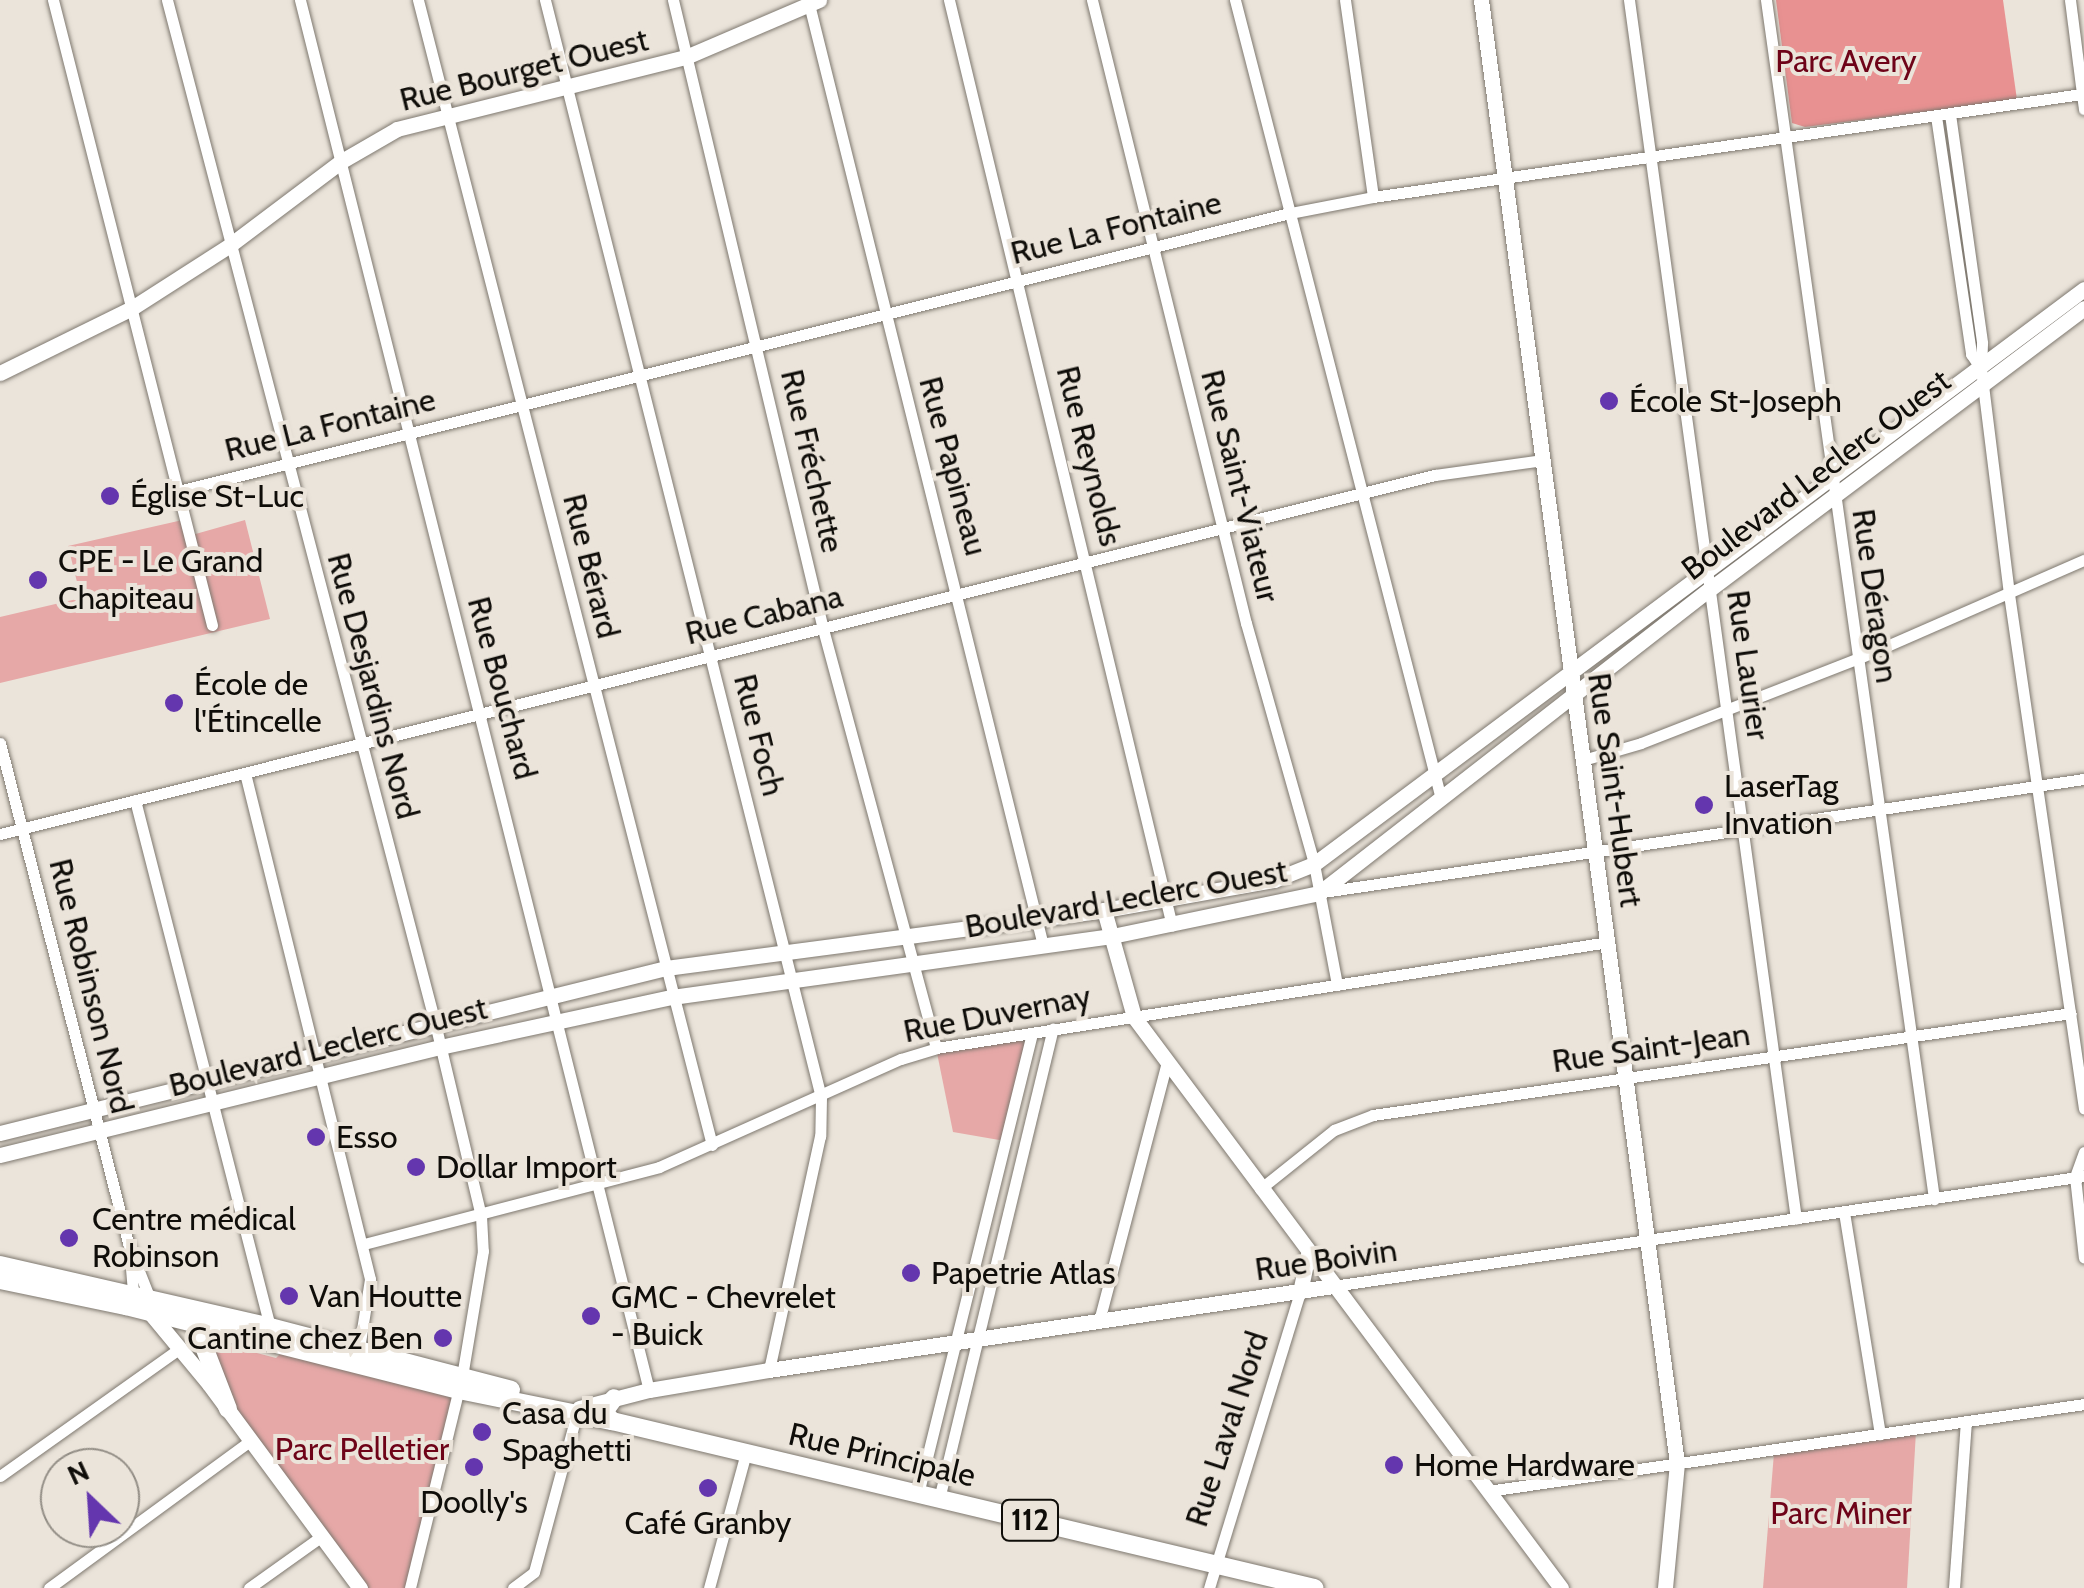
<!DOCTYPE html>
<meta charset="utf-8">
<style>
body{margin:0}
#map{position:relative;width:2084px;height:1588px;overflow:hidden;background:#ebe4da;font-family:Cabin,sans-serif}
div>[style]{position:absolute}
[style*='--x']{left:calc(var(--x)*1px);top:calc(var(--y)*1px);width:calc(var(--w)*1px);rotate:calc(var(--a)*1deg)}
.green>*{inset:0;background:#e6a8a7}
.forest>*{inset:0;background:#e89191}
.roads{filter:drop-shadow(0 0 2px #7e786f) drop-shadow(0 0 2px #7e786f)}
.street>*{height:11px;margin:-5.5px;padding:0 5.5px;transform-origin:5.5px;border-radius:5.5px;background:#fff}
.secondary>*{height:15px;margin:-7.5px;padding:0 7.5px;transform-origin:7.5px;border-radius:7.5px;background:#fff}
.primary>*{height:18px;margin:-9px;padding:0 9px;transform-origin:9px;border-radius:9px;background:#fff}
.dots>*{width:28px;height:28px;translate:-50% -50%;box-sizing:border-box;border:5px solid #ebe4da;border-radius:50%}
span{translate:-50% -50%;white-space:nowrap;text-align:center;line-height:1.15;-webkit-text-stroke:8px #ebe4da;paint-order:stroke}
.shield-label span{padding:2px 8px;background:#ebe4da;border:2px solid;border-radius:8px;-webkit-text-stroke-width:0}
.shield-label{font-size:30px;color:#0f0d09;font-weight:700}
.park-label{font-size:32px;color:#6e0318}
.street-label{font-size:32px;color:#0f0d09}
.poi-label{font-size:32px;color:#0f0d09}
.left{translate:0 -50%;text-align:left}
.right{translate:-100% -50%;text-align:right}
.north{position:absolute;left:40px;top:1448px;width:100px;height:100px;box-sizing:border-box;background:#ebe4da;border:2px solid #938e86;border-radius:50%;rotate:335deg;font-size:28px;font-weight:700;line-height:40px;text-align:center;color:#0f0d09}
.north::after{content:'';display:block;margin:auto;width:35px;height:45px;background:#6436ae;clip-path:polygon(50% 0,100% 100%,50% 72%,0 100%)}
</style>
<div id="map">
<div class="green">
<div style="clip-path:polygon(187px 519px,192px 535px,245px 520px,270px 619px,0 683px,0 617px,81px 598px,68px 546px)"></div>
<div style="clip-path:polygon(1032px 1033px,1005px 1141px,953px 1132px,936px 1048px)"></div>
<div style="clip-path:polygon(206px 1340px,276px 1358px,285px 1349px,459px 1390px,410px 1588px,361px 1588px,212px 1380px)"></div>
<div style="clip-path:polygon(1916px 1431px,1907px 1588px,1763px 1588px,1774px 1453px)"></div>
</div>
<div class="forest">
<div style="clip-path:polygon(1776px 0,2003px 0,2017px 100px,1805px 127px,1792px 123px)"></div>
</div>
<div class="roads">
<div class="street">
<div style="--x:53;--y:0;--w:645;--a:75.73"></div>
<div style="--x:167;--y:0;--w:1058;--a:75.32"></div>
<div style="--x:435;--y:1023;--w:198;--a:76.6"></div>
<div style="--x:481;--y:1216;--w:35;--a:87"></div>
<div style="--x:483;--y:1251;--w:127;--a:99.5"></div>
<div style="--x:462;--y:1376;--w:218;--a:103.8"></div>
<div style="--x:300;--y:0;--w:1433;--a:75.91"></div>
<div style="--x:418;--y:0;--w:1182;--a:75.6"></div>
<div style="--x:545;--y:0;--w:1131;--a:75.88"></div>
<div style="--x:821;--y:1097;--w:39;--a:91"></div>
<div style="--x:820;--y:1136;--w:239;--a:102.3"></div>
<div style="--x:673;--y:0;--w:647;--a:76.59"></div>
<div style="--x:823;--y:629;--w:434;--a:74.9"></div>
<div style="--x:808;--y:0;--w:974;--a:76.04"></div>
<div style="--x:949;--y:0;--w:952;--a:76.46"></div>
<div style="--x:1092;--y:0;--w:642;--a:76.12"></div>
<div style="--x:1246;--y:623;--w:250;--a:74.2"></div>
<div style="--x:1314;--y:864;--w:123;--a:79.2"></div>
<div style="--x:1235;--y:0;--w:825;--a:75.54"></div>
<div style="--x:1345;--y:0;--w:199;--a:81.9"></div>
<div style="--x:1629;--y:0;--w:1230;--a:82.2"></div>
<div style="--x:1766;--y:0;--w:1211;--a:82.02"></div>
<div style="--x:2070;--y:0;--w:110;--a:82.7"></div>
<div style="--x:1950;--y:114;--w:231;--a:82"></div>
<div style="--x:1982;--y:343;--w:26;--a:92"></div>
<div style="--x:1981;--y:369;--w:227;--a:82.9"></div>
<div style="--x:2009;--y:594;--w:520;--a:81.71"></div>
<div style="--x:1936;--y:116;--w:241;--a:81.6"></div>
<div style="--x:1971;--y:354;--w:18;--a:56"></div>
<div style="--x:178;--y:491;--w:1146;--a:-14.04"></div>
<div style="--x:1290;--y:213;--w:85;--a:-10.9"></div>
<div style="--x:1373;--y:197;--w:716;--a:-8.27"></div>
<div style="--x:0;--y:743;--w:516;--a:75.64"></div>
<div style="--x:128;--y:1243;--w:60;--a:68.6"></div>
<div style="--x:1583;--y:760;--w:60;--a:-16.3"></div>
<div style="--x:1641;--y:743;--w:232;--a:-21.3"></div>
<div style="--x:1857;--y:659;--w:248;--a:-23.6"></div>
<div style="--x:245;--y:773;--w:521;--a:76.12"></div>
<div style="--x:370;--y:1279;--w:77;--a:99"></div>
<div style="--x:135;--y:800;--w:544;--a:75.63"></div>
<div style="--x:0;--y:834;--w:1479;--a:-14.05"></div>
<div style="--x:1435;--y:475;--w:109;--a:-7.9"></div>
<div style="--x:1323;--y:892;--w:769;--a:-8.45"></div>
<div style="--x:2084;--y:1152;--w:27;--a:110"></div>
<div style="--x:2075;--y:1177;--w:81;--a:83.7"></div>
<div style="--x:1260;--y:1189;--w:95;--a:-38.6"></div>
<div style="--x:1334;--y:1130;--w:42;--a:-21"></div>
<div style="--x:1373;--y:1115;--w:705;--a:-8.31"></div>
<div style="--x:1844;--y:1212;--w:225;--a:80.8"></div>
<div style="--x:364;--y:1244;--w:305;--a:-14.6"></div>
<div style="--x:659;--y:1167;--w:265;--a:-24.1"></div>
<div style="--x:901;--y:1059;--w:37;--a:-17"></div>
<div style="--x:936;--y:1048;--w:680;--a:-8.96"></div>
<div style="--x:130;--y:1257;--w:37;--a:85"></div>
<div style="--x:1333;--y:1286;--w:759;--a:-8.33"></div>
<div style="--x:1099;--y:1321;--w:268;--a:-75.3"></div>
<div style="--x:0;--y:1476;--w:221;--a:-35.4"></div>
<div style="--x:1488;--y:1491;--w:602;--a:-8.3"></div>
<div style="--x:918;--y:1494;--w:475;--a:-76.1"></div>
<div style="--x:939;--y:1499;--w:484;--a:-76.4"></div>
<div style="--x:49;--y:1588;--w:250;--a:-36.2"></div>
<div style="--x:249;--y:1588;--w:90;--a:-35.5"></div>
<div style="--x:513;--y:1588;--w:26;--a:-37"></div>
<div style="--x:534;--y:1572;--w:169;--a:-74.9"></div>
<div style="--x:709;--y:1588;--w:140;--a:-74.7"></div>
<div style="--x:1209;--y:1588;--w:310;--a:-72.9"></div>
<div style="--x:1954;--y:1588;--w:167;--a:-85.9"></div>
</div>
<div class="secondary">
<div style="--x:1481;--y:0;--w:1476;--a:82.37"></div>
<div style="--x:1677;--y:1463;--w:126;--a:95.5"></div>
<div style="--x:0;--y:373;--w:147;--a:-26.2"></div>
<div style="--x:132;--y:308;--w:117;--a:-32.7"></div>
<div style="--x:230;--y:245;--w:138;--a:-37"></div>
<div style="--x:340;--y:162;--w:66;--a:-30.1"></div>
<div style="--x:397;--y:129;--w:298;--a:-14"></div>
<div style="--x:686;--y:57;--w:145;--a:-23.2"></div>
<div style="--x:1104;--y:910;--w:111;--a:74.3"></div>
<div style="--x:1134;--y:1017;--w:713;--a:53.21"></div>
<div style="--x:0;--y:1133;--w:686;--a:-13.91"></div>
<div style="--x:666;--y:968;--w:442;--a:-7.5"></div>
<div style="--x:1104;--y:910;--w:173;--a:-10"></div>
<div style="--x:1274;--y:880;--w:43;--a:-21.8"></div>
<div style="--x:1314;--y:864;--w:961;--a:-36.75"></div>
<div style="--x:0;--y:1155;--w:453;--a:-13.8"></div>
<div style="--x:440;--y:1047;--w:237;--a:-12.2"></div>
<div style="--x:672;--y:997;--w:444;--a:-7.9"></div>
<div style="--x:1112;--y:936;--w:211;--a:-11.7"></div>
<div style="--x:1319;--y:893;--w:495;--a:-37.9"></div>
<div style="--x:1710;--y:589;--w:468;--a:-36.9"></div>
<div style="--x:1300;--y:1292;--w:40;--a:-78"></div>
<div style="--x:146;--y:1308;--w:99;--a:50.3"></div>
<div style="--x:209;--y:1384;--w:254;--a:53.5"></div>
<div style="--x:579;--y:1408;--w:72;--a:-14.4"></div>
<div style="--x:649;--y:1390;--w:122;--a:-9.5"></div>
<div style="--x:769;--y:1370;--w:570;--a:-8.47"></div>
</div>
<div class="primary">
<div style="--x:0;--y:1265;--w:277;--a:12.9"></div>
<div style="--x:270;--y:1327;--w:249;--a:14.6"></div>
<div style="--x:0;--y:1280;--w:129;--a:11.7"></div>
<div style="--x:126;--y:1306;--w:343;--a:14.2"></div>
<div style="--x:459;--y:1390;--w:156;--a:11.5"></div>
<div style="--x:612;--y:1421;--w:722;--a:13.38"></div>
<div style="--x:219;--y:1329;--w:21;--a:151"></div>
<div style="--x:201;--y:1339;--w:75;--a:68.9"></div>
<div style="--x:612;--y:1421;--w:12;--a:-132"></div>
<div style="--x:604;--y:1412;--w:17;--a:-54"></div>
</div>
</div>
<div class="dots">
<div style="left:1609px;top:401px;background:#6436ae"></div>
<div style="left:110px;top:496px;background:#6436ae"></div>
<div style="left:38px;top:580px;background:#6436ae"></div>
<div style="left:174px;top:703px;background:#6436ae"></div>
<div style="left:1704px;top:805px;background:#6436ae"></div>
<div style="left:316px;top:1137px;background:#6436ae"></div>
<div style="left:416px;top:1167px;background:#6436ae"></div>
<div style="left:69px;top:1238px;background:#6436ae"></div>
<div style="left:911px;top:1273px;background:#6436ae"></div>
<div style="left:289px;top:1296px;background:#6436ae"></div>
<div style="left:591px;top:1316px;background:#6436ae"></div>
<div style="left:443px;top:1338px;background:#6436ae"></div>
<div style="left:482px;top:1432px;background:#6436ae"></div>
<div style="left:1394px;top:1465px;background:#6436ae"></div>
<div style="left:474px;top:1467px;background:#6436ae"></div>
<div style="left:708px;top:1488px;background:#6436ae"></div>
</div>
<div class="shield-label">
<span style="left:1030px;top:1520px">112</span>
</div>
<div class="park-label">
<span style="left:1846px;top:61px">Parc Avery</span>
<span style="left:362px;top:1449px">Parc Pelletier</span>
<span style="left:1841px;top:1513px">Parc Miner</span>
</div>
<div class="street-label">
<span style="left:524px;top:70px;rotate:-14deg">Rue Bourget Ouest</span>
<span style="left:1116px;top:228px;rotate:-14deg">Rue La Fontaine</span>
<span style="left:330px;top:425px;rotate:-14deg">Rue La Fontaine</span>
<span style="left:1089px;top:456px;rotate:76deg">Rue Reynolds</span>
<span style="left:812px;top:461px;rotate:77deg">Rue Fréchette</span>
<span style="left:953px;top:466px;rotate:75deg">Rue Papineau</span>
<span style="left:1816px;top:475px;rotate:-37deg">Boulevard Leclerc Ouest</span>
<span style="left:1240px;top:486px;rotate:76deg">Rue Saint-Viateur</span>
<span style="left:591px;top:566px;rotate:76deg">Rue Bérard</span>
<span style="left:1875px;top:596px;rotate:82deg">Rue Déragon</span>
<span style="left:764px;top:615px;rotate:-14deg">Rue Cabana</span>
<span style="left:1748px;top:665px;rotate:82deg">Rue Laurier</span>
<span style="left:373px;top:686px;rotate:75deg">Rue Desjardins Nord</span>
<span style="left:502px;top:688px;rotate:75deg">Rue Bouchard</span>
<span style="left:759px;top:735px;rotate:76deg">Rue Foch</span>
<span style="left:1615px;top:790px;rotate:82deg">Rue Saint-Hubert</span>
<span style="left:1126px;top:899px;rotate:-10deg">Boulevard Leclerc Ouest</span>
<span style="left:91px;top:986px;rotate:76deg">Rue Robinson Nord</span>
<span style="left:997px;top:1014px;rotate:-11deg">Rue Duvernay</span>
<span style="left:328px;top:1047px;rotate:-14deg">Boulevard Leclerc Ouest</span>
<span style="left:1651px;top:1048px;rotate:-8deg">Rue Saint-Jean</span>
<span style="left:1326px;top:1260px;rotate:-8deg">Rue Boivin</span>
<span style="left:1227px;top:1429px;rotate:-72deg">Rue Laval Nord</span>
<span style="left:882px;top:1455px;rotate:13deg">Rue Principale</span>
</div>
<div class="poi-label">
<span class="left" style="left:1629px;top:401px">École St-Joseph</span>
<span class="left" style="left:130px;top:496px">Église St-Luc</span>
<span class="left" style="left:58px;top:580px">CPE - Le Grand<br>Chapiteau</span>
<span class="left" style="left:194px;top:703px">École de<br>l'Étincelle</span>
<span class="left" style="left:1724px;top:805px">LaserTag<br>Invation</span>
<span class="left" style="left:336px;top:1137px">Esso</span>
<span class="left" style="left:436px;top:1167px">Dollar Import</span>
<span class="left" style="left:92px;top:1238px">Centre médical<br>Robinson</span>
<span class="left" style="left:931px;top:1273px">Papetrie Atlas</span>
<span class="left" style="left:309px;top:1296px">Van Houtte</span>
<span class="left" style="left:611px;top:1316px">GMC - Chevrelet<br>- Buick</span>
<span class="right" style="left:423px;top:1338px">Cantine chez Ben</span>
<span class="left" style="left:502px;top:1432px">Casa du<br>Spaghetti</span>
<span class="left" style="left:1414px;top:1465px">Home Hardware</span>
<span style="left:474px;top:1502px">Doolly's</span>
<span style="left:708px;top:1523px">Café Granby</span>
</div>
<div class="north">N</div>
</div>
